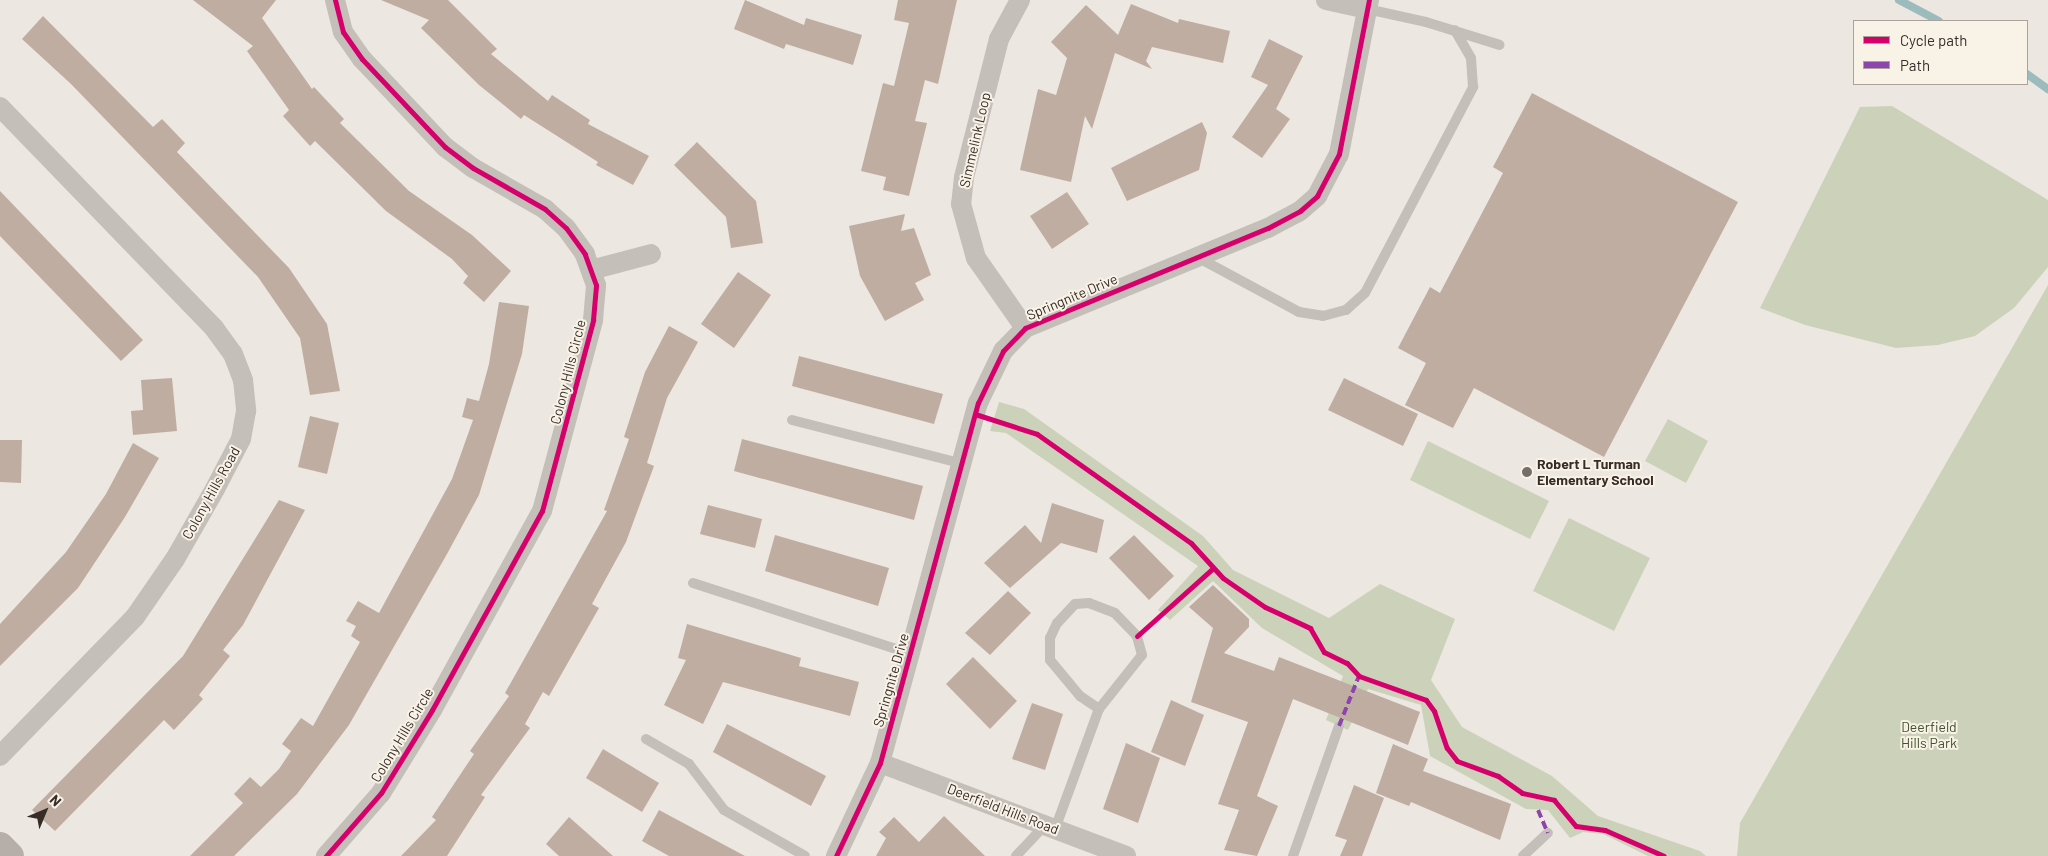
<!DOCTYPE html>
<style>
body{margin:0}
#map{position:relative;width:2048px;height:856px;overflow:hidden;background:#ece7e0;font-family:Barlow,sans-serif}
div>[style]{position:absolute}
[style*='--x']{left:calc(var(--x)*1px);top:calc(var(--y)*1px);width:calc(var(--w)*1px);rotate:calc(var(--a)*1deg)}
.green>*{inset:0;background:#ccd2ba}
.stream>*{height:8px;margin:-4px;padding:0 4px;transform-origin:4px;border-radius:4px;background:#9cbbbd}
.building>*{inset:0;background:#c0ada2}
.lane>*{height:10px;margin:-5px;padding:0 5px;transform-origin:5px;border-radius:5px;background:#c5bfb9}
.street>*{height:20px;margin:-10px;padding:0 10px;transform-origin:10px;border-radius:10px;background:#c5bfb9}
.secondary>*{height:28px;margin:-14px;padding:0 14px;transform-origin:14px;border-radius:14px;background:#b6afa9}
.quiet>*{height:4px;margin-top:-2px;transform-origin:0;background:repeating-linear-gradient(90deg,#8e44ad 0 8px,transparent 0 12px)}
.cycleway>*{height:5px;margin:-2.5px;padding:0 2.5px;transform-origin:2.5px;border-radius:2.5px;background:#d6006c}
.dots>*{width:14px;height:14px;translate:-50% -50%;box-sizing:border-box;border:2px solid #f9f2e7;border-radius:50%}
span{translate:-50% -50%;white-space:nowrap;text-align:center;line-height:1.15;-webkit-text-stroke:4px #f9f2e7;paint-order:stroke}
.street-label{font-size:14px;color:#362d28}
.poi-label{font-size:14px;color:#362d28;font-weight:700}
.left{translate:0 -50%;text-align:left}
.park-label{font-size:14px;color:#42542c}
.legend{position:absolute;left:1853px;top:20px;width:175px;height:65px;box-sizing:border-box;background:#f9f2e7;border:1px solid #aba39b;margin:0;padding:6px 9px;list-style:none;font-size:15px;color:#362d28}
.legend li{display:flex;align-items:center;gap:10px;height:25px}
.legend b{width:25px;border:1px solid #aba39b}
.north{position:absolute;left:20px;top:786px;width:50px;height:50px;-webkit-text-stroke:4px #f9f2e7;paint-order:stroke;rotate:45deg;font-size:14px;font-weight:700;line-height:20px;text-align:center;color:#362d28}
.north::after{content:'';display:block;margin:auto;width:18px;height:22px;background:#362d28;clip-path:polygon(50% 0,100% 100%,50% 72%,0 100%)}
</style>
<div id="map">
<div class="green">
<div style="clip-path:polygon(1892px 106px,2048px 200px,2048px 267px,2014px 308px,1975px 336px,1938px 345px,1896px 348px,1805px 325px,1760px 308px,1860px 107px)"></div>
<div style="clip-path:polygon(2048px 285px,2048px 856px,1737px 856px,1740px 823px)"></div>
<div style="clip-path:polygon(999px 402px,1024px 409px,1203px 536px,1233px 570px,1329px 618px,1380px 584px,1455px 619px,1431px 680px,1462px 727px,1552px 776px,1598px 816px,1700px 851px,1706px 856px,1648px 856px,1603px 834px,1583px 832px,1570px 838px,1548px 810px,1526px 809px,1430px 756px,1421px 705px,1368px 689px,1348px 730px,1326px 720px,1343px 676px,1262px 628px,1213px 581px,1170px 620px,1158px 610px,1198px 566px,1006px 433px,990px 431px)"></div>
<div style="clip-path:polygon(1668px 419px,1708px 441px,1686px 483px,1645px 461px)"></div>
<div style="clip-path:polygon(1428px 441px,1549px 501px,1530px 539px,1410px 480px)"></div>
<div style="clip-path:polygon(1569px 518px,1650px 558px,1614px 631px,1533px 591px)"></div>
</div>
<div class="stream">
<div style="--x:1899;--y:0;--w:45;--a:27.7"></div>
<div style="--x:2027;--y:74;--w:26;--a:36"></div>
</div>
<div class="building">
<div style="clip-path:polygon(193px 0,276px 0,262px 18px,312px 89px,314px 87px,344px 119px,340px 123px,409px 191px,472px 235px,511px 271px,484px 302px,463px 283px,468px 276px,452px 259px,386px 211px,315px 141px,310px 146px,283px 116px,289px 110px,247px 51px,253px 46px)"></div>
<div style="clip-path:polygon(381px 0,448px 0,497px 49px,491px 54px,548px 101px,552px 95px,590px 120px,588px 124px,649px 156px,633px 185px,596px 165px,598px 162px,524px 115px,521px 119px,479px 85px,421px 28px,429px 20px)"></div>
<div style="clip-path:polygon(745px 0,804px 25px,806px 18px,862px 35px,853px 65px,786px 44px,784px 49px,734px 29px)"></div>
<div style="clip-path:polygon(898px 0,957px 0,938px 84px,925px 80px,915px 121px,927px 123px,909px 196px,883px 190px,886px 177px,861px 171px,883px 83px,894px 86px,909px 23px,894px 20px)"></div>
<div style="clip-path:polygon(1131px 4px,1178px 23px,1179px 19px,1230px 31px,1223px 63px,1152px 47px,1146px 61px,1152px 69px,1115px 53px,1092px 129px,1085px 116px,1071px 182px,1020px 170px,1038px 89px,1056px 95px,1067px 58px,1051px 42px,1086px 5px,1118px 35px)"></div>
<div style="clip-path:polygon(43px 16px,153px 127px,162px 119px,185px 143px,177px 152px,289px 268px,327px 324px,340px 391px,310px 395px,300px 338px,258px 277px,71px 84px,22px 39px)"></div>
<div style="clip-path:polygon(1269px 39px,1303px 56px,1276px 109px,1290px 119px,1262px 158px,1232px 137px,1268px 85px,1251px 77px)"></div>
<div style="clip-path:polygon(1532px 93px,1738px 202px,1604px 457px,1474px 388px,1453px 428px,1405px 405px,1426px 363px,1398px 348px,1430px 287px,1440px 293px,1503px 173px,1493px 167px)"></div>
<div style="clip-path:polygon(1202px 122px,1207px 133px,1199px 170px,1127px 201px,1111px 168px)"></div>
<div style="clip-path:polygon(697px 142px,756px 201px,763px 243px,731px 248px,726px 217px,674px 165px)"></div>
<div style="clip-path:polygon(0 191px,143px 340px,121px 361px,0 236px)"></div>
<div style="clip-path:polygon(1067px 192px,1089px 224px,1052px 249px,1030px 216px)"></div>
<div style="clip-path:polygon(905px 214px,901px 231px,914px 228px,931px 275px,915px 283px,924px 300px,885px 321px,860px 276px,849px 226px)"></div>
<div style="clip-path:polygon(738px 272px,771px 295px,734px 348px,701px 324px)"></div>
<div style="clip-path:polygon(499px 302px,529px 306px,522px 354px,479px 495px,447px 554px,349px 725px,297px 794px,234px 856px,190px 856px,243px 803px,234px 794px,250px 777px,261px 787px,279px 769px,291px 751px,282px 744px,301px 718px,313px 726px,360px 642px,351px 636px,356px 626px,346px 621px,358px 601px,379px 613px,452px 479px,473px 420px,462px 417px,467px 398px,479px 401px,489px 364px)"></div>
<div style="clip-path:polygon(669px 326px,698px 342px,667px 398px,647px 463px,654px 466px,626px 542px,592px 604px,599px 608px,549px 696px,543px 692px,525px 724px,530px 728px,481px 795px,485px 797px,447px 856px,401px 856px,436px 820px,432px 817px,474px 754px,470px 751px,509px 696px,505px 693px,607px 511px,604px 510px,629px 439px,624px 437px,645px 372px)"></div>
<div style="clip-path:polygon(799px 356px,943px 394px,934px 424px,792px 386px)"></div>
<div style="clip-path:polygon(172px 378px,177px 431px,133px 435px,131px 411px,143px 410px,141px 380px)"></div>
<div style="clip-path:polygon(1344px 378px,1418px 414px,1403px 446px,1328px 410px)"></div>
<div style="clip-path:polygon(310px 416px,339px 423px,327px 474px,298px 467px)"></div>
<div style="clip-path:polygon(742px 439px,923px 486px,914px 520px,734px 471px)"></div>
<div style="clip-path:polygon(0 440px,22px 440px,21px 483px,0 482px)"></div>
<div style="clip-path:polygon(133px 443px,159px 458px,125px 517px,78px 588px,0 666px,0 624px,66px 552px,106px 494px)"></div>
<div style="clip-path:polygon(279px 500px,305px 510px,243px 625px,223px 650px,230px 656px,199px 695px,203px 699px,174px 730px,164px 720px,55px 831px,32px 810px,183px 656px)"></div>
<div style="clip-path:polygon(1052px 503px,1104px 520px,1097px 553px,1061px 543px,1010px 588px,984px 563px,1025px 525px,1041px 543px)"></div>
<div style="clip-path:polygon(708px 505px,762px 519px,755px 548px,700px 534px)"></div>
<div style="clip-path:polygon(775px 535px,889px 568px,878px 606px,765px 571px)"></div>
<div style="clip-path:polygon(1134px 535px,1174px 576px,1149px 600px,1109px 558px)"></div>
<div style="clip-path:polygon(1213px 585px,1249px 619px,1249px 627px,1224px 653px,1274px 671px,1279px 657px,1420px 712px,1408px 745px,1293px 699px,1257px 796px,1278px 806px,1257px 856px,1224px 850px,1239px 810px,1218px 804px,1248px 722px,1191px 702px,1213px 628px,1189px 607px)"></div>
<div style="clip-path:polygon(1008px 591px,1031px 613px,990px 655px,965px 633px)"></div>
<div style="clip-path:polygon(687px 624px,801px 658px,799px 666px,859px 682px,850px 716px,723px 682px,703px 724px,664px 705px,686px 660px,678px 658px)"></div>
<div style="clip-path:polygon(973px 657px,1017px 701px,990px 729px,946px 684px)"></div>
<div style="clip-path:polygon(1171px 700px,1204px 715px,1185px 766px,1151px 752px)"></div>
<div style="clip-path:polygon(1032px 703px,1063px 714px,1045px 770px,1012px 759px)"></div>
<div style="clip-path:polygon(727px 724px,826px 776px,811px 806px,713px 752px)"></div>
<div style="clip-path:polygon(1126px 743px,1160px 758px,1138px 823px,1103px 809px)"></div>
<div style="clip-path:polygon(1393px 744px,1428px 759px,1423px 771px,1511px 804px,1500px 840px,1411px 802px,1409px 806px,1376px 793px)"></div>
<div style="clip-path:polygon(603px 749px,659px 783px,642px 812px,586px 778px)"></div>
<div style="clip-path:polygon(1354px 785px,1384px 798px,1362px 856px,1340px 856px,1347px 840px,1335px 836px)"></div>
<div style="clip-path:polygon(659px 810px,745px 856px,669px 856px,642px 841px)"></div>
<div style="clip-path:polygon(944px 816px,985px 856px,876px 856px,886px 838px,879px 832px,894px 817px,919px 842px)"></div>
<div style="clip-path:polygon(569px 817px,613px 856px,559px 856px,546px 844px)"></div>
</div>
<div class="lane">
<div style="--x:1367;--y:9;--w:60;--a:12.4"></div>
<div style="--x:1426;--y:22;--w:77;--a:17.3"></div>
<div style="--x:1197;--y:257;--w:116;--a:28.3"></div>
<div style="--x:1299;--y:312;--w:24;--a:9"></div>
<div style="--x:1323;--y:316;--w:24;--a:-15"></div>
<div style="--x:1346;--y:310;--w:25;--a:-42"></div>
<div style="--x:1365;--y:293;--w:233;--a:-62.3"></div>
<div style="--x:1473;--y:87;--w:29;--a:-94"></div>
<div style="--x:1471;--y:58;--w:32;--a:-120"></div>
<div style="--x:792;--y:420;--w:173;--a:14.4"></div>
<div style="--x:693;--y:583;--w:229;--a:18"></div>
<div style="--x:646;--y:739;--w:50;--a:30.2"></div>
<div style="--x:689;--y:764;--w:58;--a:52.7"></div>
<div style="--x:724;--y:810;--w:93;--a:29.6"></div>
<div style="--x:1055;--y:829;--w:128;--a:-69.9"></div>
<div style="--x:1099;--y:709;--w:69;--a:-51.5"></div>
<div style="--x:1142;--y:655;--w:20;--a:-105"></div>
<div style="--x:1137;--y:636;--w:32;--a:-134"></div>
<div style="--x:1115;--y:613;--w:28;--a:-159"></div>
<div style="--x:1089;--y:603;--w:14;--a:176"></div>
<div style="--x:1075;--y:604;--w:26;--a:133"></div>
<div style="--x:1057;--y:623;--w:17;--a:115"></div>
<div style="--x:1050;--y:638;--w:22;--a:90"></div>
<div style="--x:1050;--y:660;--w:47;--a:50.2"></div>
<div style="--x:1080;--y:696;--w:23;--a:34"></div>
<div style="--x:1016;--y:856;--w:42;--a:-46.9"></div>
<div style="--x:1293;--y:856;--w:138;--a:-70.5"></div>
<div style="--x:1523;--y:856;--w:34;--a:-43"></div>
</div>
<div class="street">
<div style="--x:1020;--y:0;--w:44;--a:118.3"></div>
<div style="--x:999;--y:39;--w:142;--a:104.2"></div>
<div style="--x:964;--y:177;--w:27;--a:96"></div>
<div style="--x:961;--y:204;--w:56;--a:74.5"></div>
<div style="--x:976;--y:258;--w:85;--a:55"></div>
<div style="--x:1326;--y:0;--w:42;--a:12.4"></div>
<div style="--x:0;--y:107;--w:308;--a:45.9"></div>
<div style="--x:214;--y:328;--w:32;--a:54"></div>
<div style="--x:233;--y:354;--w:28;--a:69"></div>
<div style="--x:243;--y:380;--w:31;--a:84"></div>
<div style="--x:246;--y:411;--w:28;--a:100"></div>
<div style="--x:241;--y:439;--w:56;--a:117.5"></div>
<div style="--x:215;--y:489;--w:81;--a:119.7"></div>
<div style="--x:175;--y:559;--w:70;--a:124.6"></div>
<div style="--x:135;--y:617;--w:194;--a:134.2"></div>
<div style="--x:591;--y:270;--w:62;--a:-14.9"></div>
<div style="--x:880;--y:763;--w:263;--a:20.7"></div>
<div style="--x:326;--y:856;--w:84;--a:-48.9"></div>
<div style="--x:381;--y:793;--w:97;--a:-58.4"></div>
<div style="--x:432;--y:710;--w:227;--a:-61.1"></div>
<div style="--x:542;--y:511;--w:198;--a:-75"></div>
<div style="--x:593;--y:320;--w:35;--a:-85"></div>
<div style="--x:596;--y:285;--w:33;--a:-110"></div>
<div style="--x:585;--y:254;--w:32;--a:-126"></div>
<div style="--x:566;--y:228;--w:28;--a:-138"></div>
<div style="--x:545;--y:209;--w:83;--a:-150.3"></div>
<div style="--x:473;--y:168;--w:35;--a:-143"></div>
<div style="--x:445;--y:147;--w:121;--a:-133.3"></div>
<div style="--x:362;--y:59;--w:33;--a:-125"></div>
<div style="--x:343;--y:32;--w:33;--a:-104"></div>
<div style="--x:836;--y:856;--w:103;--a:-64.7"></div>
<div style="--x:880;--y:763;--w:373;--a:-74.8"></div>
<div style="--x:978;--y:403;--w:58;--a:-64.3"></div>
<div style="--x:1003;--y:351;--w:32;--a:-46"></div>
<div style="--x:1025;--y:328;--w:263;--a:-22.4"></div>
<div style="--x:1268;--y:228;--w:36;--a:-28"></div>
<div style="--x:1300;--y:211;--w:23;--a:-41"></div>
<div style="--x:1317;--y:196;--w:47;--a:-62.4"></div>
<div style="--x:1339;--y:154;--w:157;--a:-79"></div>
</div>
<div class="secondary">
<div style="--x:0;--y:846;--w:14;--a:45"></div>
</div>
<div class="quiet">
<div style="--x:1339;--y:726;--w:54;--a:-68.2"></div>
<div style="--x:1538;--y:810;--w:25;--a:67"></div>
</div>
<div class="cycleway">
<div style="--x:975;--y:414;--w:65;--a:17.9"></div>
<div style="--x:1037;--y:434;--w:189;--a:35.3"></div>
<div style="--x:1191;--y:543;--w:47;--a:47.6"></div>
<div style="--x:1223;--y:578;--w:51;--a:34.6"></div>
<div style="--x:1265;--y:607;--w:50;--a:25"></div>
<div style="--x:1310;--y:628;--w:28;--a:60"></div>
<div style="--x:1324;--y:652;--w:25;--a:26"></div>
<div style="--x:1347;--y:663;--w:18;--a:47"></div>
<div style="--x:1359;--y:676;--w:71;--a:19.7"></div>
<div style="--x:1426;--y:700;--w:14;--a:54"></div>
<div style="--x:1434;--y:711;--w:39;--a:71"></div>
<div style="--x:1447;--y:748;--w:16;--a:52"></div>
<div style="--x:1457;--y:761;--w:44;--a:20.1"></div>
<div style="--x:1498;--y:776;--w:29;--a:35"></div>
<div style="--x:1522;--y:793;--w:33;--a:12"></div>
<div style="--x:1554;--y:800;--w:34;--a:50"></div>
<div style="--x:1576;--y:826;--w:29;--a:8"></div>
<div style="--x:1605;--y:830;--w:64;--a:23.8"></div>
<div style="--x:1137;--y:636;--w:102;--a:-41.8"></div>
<div style="--x:326;--y:856;--w:84;--a:-48.9"></div>
<div style="--x:381;--y:793;--w:97;--a:-58.4"></div>
<div style="--x:432;--y:710;--w:227;--a:-61.1"></div>
<div style="--x:542;--y:511;--w:198;--a:-75"></div>
<div style="--x:593;--y:320;--w:35;--a:-85"></div>
<div style="--x:596;--y:285;--w:33;--a:-110"></div>
<div style="--x:585;--y:254;--w:32;--a:-126"></div>
<div style="--x:566;--y:228;--w:28;--a:-138"></div>
<div style="--x:545;--y:209;--w:83;--a:-150.3"></div>
<div style="--x:473;--y:168;--w:35;--a:-143"></div>
<div style="--x:445;--y:147;--w:121;--a:-133.3"></div>
<div style="--x:362;--y:59;--w:33;--a:-125"></div>
<div style="--x:343;--y:32;--w:33;--a:-104"></div>
<div style="--x:836;--y:856;--w:103;--a:-64.7"></div>
<div style="--x:880;--y:763;--w:373;--a:-74.8"></div>
<div style="--x:978;--y:403;--w:58;--a:-64.3"></div>
<div style="--x:1003;--y:351;--w:32;--a:-46"></div>
<div style="--x:1025;--y:328;--w:263;--a:-22.4"></div>
<div style="--x:1268;--y:228;--w:36;--a:-28"></div>
<div style="--x:1300;--y:211;--w:23;--a:-41"></div>
<div style="--x:1317;--y:196;--w:47;--a:-62.4"></div>
<div style="--x:1339;--y:154;--w:157;--a:-79"></div>
</div>
<div class="dots">
<div style="left:1527px;top:472px;background:#766e68"></div>
</div>
<div class="street-label">
<span style="left:975px;top:140px;rotate:-77deg">Simmelink Loop</span>
<span style="left:1072px;top:297px;rotate:-23deg">Springnite Drive</span>
<span style="left:568px;top:372px;rotate:-76deg">Colony Hills Circle</span>
<span style="left:211px;top:493px;rotate:-61deg">Colony Hills Road</span>
<span style="left:891px;top:680px;rotate:-74deg">Springnite Drive</span>
<span style="left:402px;top:735px;rotate:-59deg">Colony Hills Circle</span>
<span style="left:1003px;top:809px;rotate:21deg">Deerfield Hills Road</span>
</div>
<div class="poi-label">
<span class="left" style="left:1537px;top:472px">Robert L Turman<br>Elementary School</span>
</div>
<div class="park-label">
<span style="left:1929px;top:735px">Deerfield<br>Hills Park</span>
</div>
<ul class="legend">
<li><b style="height:6px;background:#d6006c"></b>Cycle path</li>
<li><b style="height:6px;background:#8e44ad"></b>Path</li>
</ul>
<div class="north">N</div>
</div>
